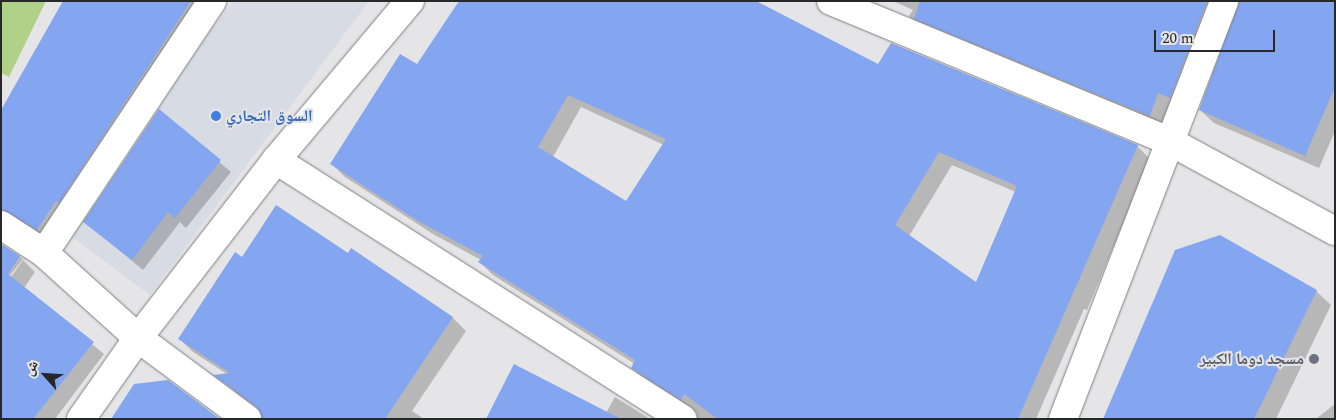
<!DOCTYPE html>
<meta charset="utf-8">
<style>
body{margin:0}
#map{position:relative;width:1336px;height:420px;overflow:hidden;background:#e5e5e7;font-family:Spectral,"Noto Naskh Arabic",serif}
div>[style]{position:absolute}
[style*='--x']{left:calc(var(--x)*1px);top:calc(var(--y)*1px);width:calc(var(--w)*1px);rotate:calc(var(--a)*1deg)}
.built>*{inset:0;background:#d7dbe3}
.green>*{inset:0;background:#afd288}
.shadow>*{inset:0;background:#0003}
.building>*{inset:0;background:#84a5f0}
.roads{filter:drop-shadow(0 0 1px #7e7e7f) drop-shadow(0 0 1px #7e7e7f)}
.minor>*{height:28px;margin:-14px;padding:0 14px;transform-origin:14px;border-radius:14px;background:#fff}
.dots>*{width:14px;height:14px;translate:-50% -50%;box-sizing:border-box;border:2px solid #e5e5e7;border-radius:50%}
span{translate:-50% -50%;white-space:nowrap;text-align:center;line-height:1.15;-webkit-text-stroke:4px #e5e5e7;paint-order:stroke}
.shop-label{font-size:16px;color:#366cbe;font-weight:700}
.left{translate:0 -50%;text-align:left}
.worship-label{font-size:16px;color:#5b616d;font-weight:700}
.right{translate:-100% -50%;text-align:right}
.frame{position:absolute;inset:0;border:2px solid #272828;pointer-events:none}
.north{position:absolute;left:20px;top:350px;width:50px;height:50px;-webkit-text-stroke:4px #e5e5e7;paint-order:stroke;rotate:296deg;font-size:14px;font-weight:700;line-height:20px;text-align:center;color:#272828}
.north::after{content:'';display:block;margin:auto;width:18px;height:22px;background:#272828;clip-path:polygon(50% 0,100% 100%,50% 72%,0 100%)}
.scale{position:absolute;left:1154px;top:30px;width:121px;height:22px;box-sizing:border-box;border:2px solid #272828;border-top:0;padding-left:6px;font-size:15px;line-height:18px;white-space:nowrap;color:#272828;-webkit-text-stroke:4px #e5e5e7;paint-order:stroke}
</style>
<div id="map">
<div class="built">
<div style="clip-path:polygon(233px 1px,369px 1px,150px 295px,63px 230px)"></div>
</div>
<div class="green">
<div style="clip-path:polygon(1px 1px,46px 1px,9px 77px,1px 73px)"></div>
</div>
<div class="shadow">
<div style="clip-path:polygon(64px 1px,211px 1px,50px 242px,1px 229px,1px 112px)"></div>
<div style="clip-path:polygon(893px 1px,1232px 1px,1163px 129px,922px 29px,909px 16px,913px 10px)"></div>
<div style="clip-path:polygon(1335px 1px,1335px 131px,1319px 168px,1214px 123px,1200px 110px)"></div>
<div style="clip-path:polygon(evenodd,417px 66px,879px 66px,1137px 146px,1150px 159px,1087px 310px,1084px 309px,1036px 419px,697px 419px,697px 415px,646px 381px,633px 368px,635px 364px,493px 275px,480px 262px,481px 260px,433px 234px,345px 177px,332px 164px,417px 66px,581px 107px,664px 145px,627px 202px,553px 157px,581px 107px,417px 66px,952px 165px,1016px 192px,977px 284px,909px 236px,952px 165px)"></div>
<div style="clip-path:polygon(159px 111px,231px 172px,186px 228px,180px 222px,143px 270px,85px 222px)"></div>
<div style="clip-path:polygon(1px 244px,23px 259px,1px 287px)"></div>
<div style="clip-path:polygon(352px 250px,453px 318px,466px 331px,412px 411px,424px 419px,268px 419px,216px 376px,227px 374px,193px 352px,180px 339px,242px 258px,348px 255px)"></div>
<div style="clip-path:polygon(23px 260px,35px 272px,24px 288px,104px 354px,55px 419px,1px 419px,1px 291px)"></div>
<div style="clip-path:polygon(1316px 291px,1331px 305px,1276px 419px,1104px 419px)"></div>
<div style="clip-path:polygon(615px 397px,650px 419px,487px 419px,606px 413px)"></div>
<div style="clip-path:polygon(1335px 404px,1335px 419px,1316px 419px)"></div>
</div>
<div class="building">
<div style="clip-path:polygon(63px 1px,191px 1px,59px 203px,56px 201px,37px 230px,1px 209px,1px 110px)"></div>
<div style="clip-path:polygon(evenodd,459px 1px,756px 1px,878px 64px,891px 43px,1138px 145px,1018px 419px,718px 419px,684px 394px,681px 400px,631px 368px,635px 360px,478px 262px,483px 256px,418px 221px,330px 164px,400px 54px,417px 64px,459px 1px,568px 95px,666px 139px,626px 201px,538px 147px,568px 95px,459px 1px,939px 152px,1017px 186px,976px 282px,895px 225px,939px 152px)"></div>
<div style="clip-path:polygon(920px 1px,1207px 1px,1170px 98px,1158px 93px,1150px 116px,914px 19px)"></div>
<div style="clip-path:polygon(1239px 1px,1335px 1px,1335px 87px,1305px 156px,1199px 110px)"></div>
<div style="clip-path:polygon(159px 109px,221px 160px,175px 218px,168px 212px,132px 260px,83px 222px)"></div>
<div style="clip-path:polygon(276px 205px,348px 253px,351px 248px,453px 317px,385px 419px,262px 419px,256px 406px,213px 375px,230px 373px,178px 339px,235px 252px,242px 257px)"></div>
<div style="clip-path:polygon(1220px 235px,1317px 290px,1254px 419px,1103px 419px,1175px 250px)"></div>
<div style="clip-path:polygon(1px 244px,20px 256px,8px 274px,94px 342px,33px 419px,1px 419px)"></div>
<div style="clip-path:polygon(514px 364px,621px 419px,486px 419px)"></div>
<div style="clip-path:polygon(168px 380px,220px 419px,111px 419px,134px 384px)"></div>
</div>
<div class="roads">
<div class="minor">
<div style="--x:831;--y:1;--w:366;--a:22.5"></div>
<div style="--x:1169;--y:141;--w:189;--a:28.5"></div>
<div style="--x:276;--y:160;--w:482;--a:32.5"></div>
<div style="--x:1;--y:225;--w:51;--a:33.1"></div>
<div style="--x:44;--y:253;--w:127;--a:42.1"></div>
<div style="--x:138;--y:338;--w:136;--a:36.6"></div>
<div style="--x:44;--y:253;--w:303;--a:-56.3"></div>
<div style="--x:81;--y:419;--w:99;--a:-54.9"></div>
<div style="--x:138;--y:338;--w:225;--a:-52.2"></div>
<div style="--x:276;--y:160;--w:208;--a:-49.9"></div>
<div style="--x:1063;--y:419;--w:448;--a:-68.9"></div>
</div>
</div>
<div class="dots">
<div style="left:216px;top:116px;background:#3f7fe0"></div>
<div style="left:1314px;top:359px;background:#6b7280"></div>
</div>
<div class="shop-label">
<span class="left" style="left:226px;top:116px">السوق التجاري</span>
</div>
<div class="worship-label">
<span class="right" style="left:1304px;top:359px">مسجد دوما الكبير</span>
</div>
<div class="frame"></div>
<div class="north">ش</div>
<div class="scale">20 m</div>
</div>
